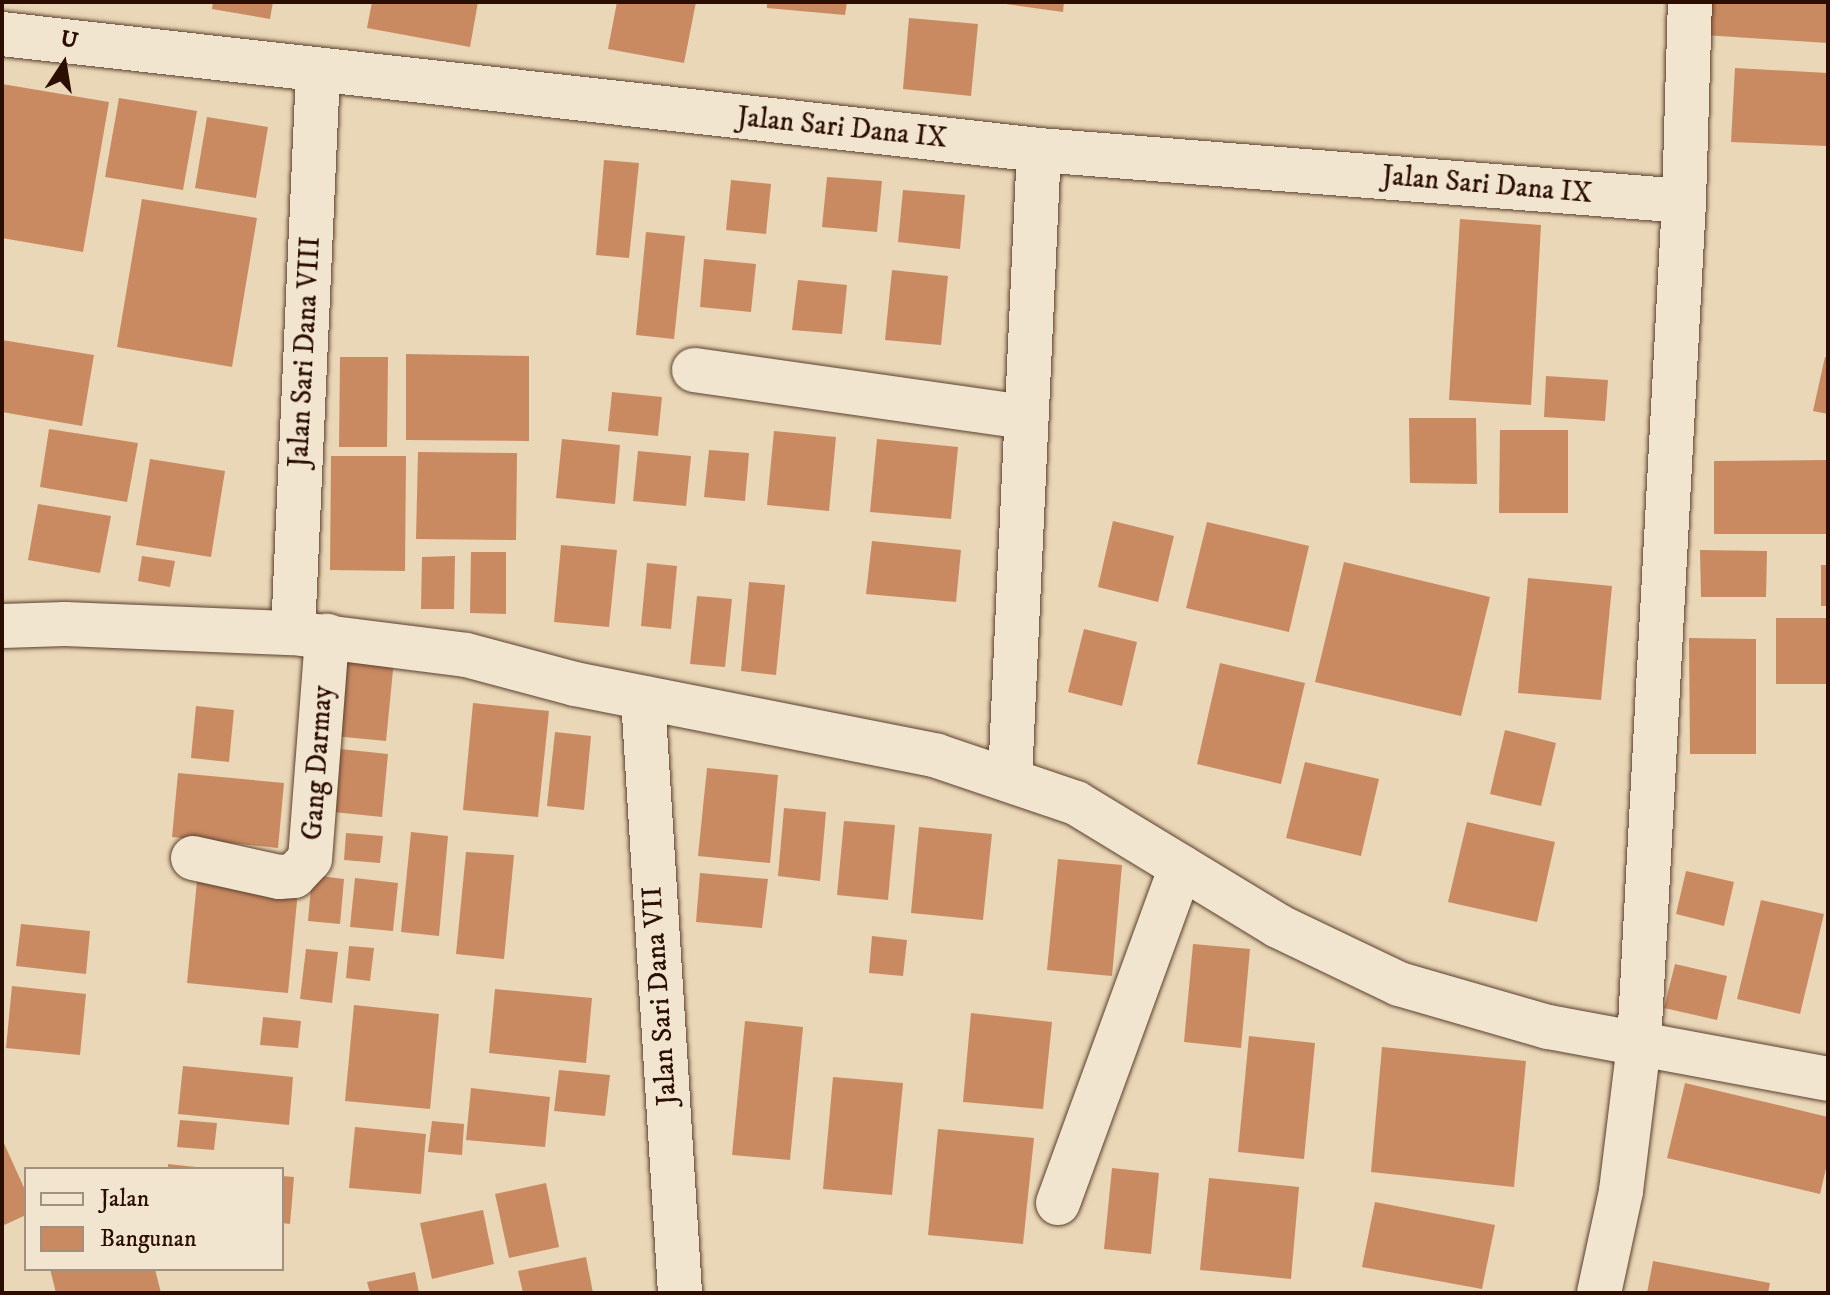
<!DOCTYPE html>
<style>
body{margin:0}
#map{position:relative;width:1830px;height:1295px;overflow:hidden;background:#ead7b7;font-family:"IM FELL DW Pica",serif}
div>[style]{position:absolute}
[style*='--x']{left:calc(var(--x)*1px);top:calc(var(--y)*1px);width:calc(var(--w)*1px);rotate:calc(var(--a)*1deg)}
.building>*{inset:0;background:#c98a62}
.roads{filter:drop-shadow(0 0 2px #5c402e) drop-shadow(0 0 2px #5c402e)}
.minor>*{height:44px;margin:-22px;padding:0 22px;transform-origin:22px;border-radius:22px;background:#f1e5d0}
span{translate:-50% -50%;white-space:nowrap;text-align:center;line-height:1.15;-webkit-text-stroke:6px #f1e5d0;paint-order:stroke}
.street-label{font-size:28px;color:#2c0e00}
.frame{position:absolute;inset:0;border:4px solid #2c0e00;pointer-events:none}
.legend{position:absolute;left:24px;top:1167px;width:260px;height:104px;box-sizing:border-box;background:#f1e5d0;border:2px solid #a28f7d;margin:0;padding:10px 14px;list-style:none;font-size:24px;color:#2c0e00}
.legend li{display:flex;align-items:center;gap:16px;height:40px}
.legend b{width:40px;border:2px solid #a28f7d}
.north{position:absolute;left:24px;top:24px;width:80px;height:80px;-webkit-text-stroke:6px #f1e5d0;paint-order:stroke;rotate:12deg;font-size:22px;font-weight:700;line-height:32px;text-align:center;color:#2c0e00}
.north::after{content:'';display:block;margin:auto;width:28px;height:36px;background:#2c0e00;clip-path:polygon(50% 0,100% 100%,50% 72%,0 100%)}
</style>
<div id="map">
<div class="building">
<div style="clip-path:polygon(213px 2px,273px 2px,270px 19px,212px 9px)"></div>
<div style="clip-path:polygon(372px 2px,478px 2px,470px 47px,367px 28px)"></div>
<div style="clip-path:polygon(617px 2px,696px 2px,684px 63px,608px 49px)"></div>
<div style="clip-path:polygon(767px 2px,847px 2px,845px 15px,767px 8px)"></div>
<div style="clip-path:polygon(992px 2px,1064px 2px,1063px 12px)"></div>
<div style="clip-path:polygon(1706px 2px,1828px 2px,1828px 43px,1704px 35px)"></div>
<div style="clip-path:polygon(909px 18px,978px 24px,971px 96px,903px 89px)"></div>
<div style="clip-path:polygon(1735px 68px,1828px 73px,1827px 146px,1731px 142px)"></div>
<div style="clip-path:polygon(2px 84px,109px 102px,83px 252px,2px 238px)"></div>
<div style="clip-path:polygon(119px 98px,197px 111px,183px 190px,105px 177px)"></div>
<div style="clip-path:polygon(207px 117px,268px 127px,256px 198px,195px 188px)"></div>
<div style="clip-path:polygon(604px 160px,639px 163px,629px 258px,596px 255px)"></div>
<div style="clip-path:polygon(827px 177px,882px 181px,877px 232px,822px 227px)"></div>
<div style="clip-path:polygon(731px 180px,771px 184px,766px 234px,726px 230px)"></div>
<div style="clip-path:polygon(903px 190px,965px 195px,960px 249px,898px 242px)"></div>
<div style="clip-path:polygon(142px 199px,257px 218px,232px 367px,117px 347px)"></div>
<div style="clip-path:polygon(1460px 219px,1541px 225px,1531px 405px,1449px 400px)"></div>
<div style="clip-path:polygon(646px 232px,685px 236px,674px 339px,636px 335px)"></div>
<div style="clip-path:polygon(704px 259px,756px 264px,751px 312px,700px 307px)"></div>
<div style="clip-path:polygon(892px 270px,948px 276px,941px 345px,885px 340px)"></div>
<div style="clip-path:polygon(798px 280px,847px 285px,842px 334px,792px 330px)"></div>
<div style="clip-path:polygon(2px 340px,94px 355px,82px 426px,2px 412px)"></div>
<div style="clip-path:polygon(406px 354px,529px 356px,529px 441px,406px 440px)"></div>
<div style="clip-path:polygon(340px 357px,388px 357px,387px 447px,339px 447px)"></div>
<div style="clip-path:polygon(1825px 357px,1828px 358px,1828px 414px,1813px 411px)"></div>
<div style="clip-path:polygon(1546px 376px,1608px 380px,1605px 421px,1544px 417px)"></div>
<div style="clip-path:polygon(612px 392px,662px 397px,658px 436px,608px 431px)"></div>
<div style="clip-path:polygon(1409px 418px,1476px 418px,1477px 484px,1410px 483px)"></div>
<div style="clip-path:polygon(49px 429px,138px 443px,127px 502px,40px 487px)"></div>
<div style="clip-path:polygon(1500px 430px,1568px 430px,1568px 513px,1499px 513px)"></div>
<div style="clip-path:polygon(774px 431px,836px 437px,829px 511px,767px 505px)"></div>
<div style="clip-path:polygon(562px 439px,620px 445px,615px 504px,556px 498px)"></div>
<div style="clip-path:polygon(877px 439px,958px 447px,951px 519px,870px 512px)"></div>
<div style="clip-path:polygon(709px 450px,749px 453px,745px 501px,704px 497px)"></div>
<div style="clip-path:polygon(638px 451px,691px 456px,686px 506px,633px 501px)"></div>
<div style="clip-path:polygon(418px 452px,517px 453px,516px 540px,416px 539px)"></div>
<div style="clip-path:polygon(331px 456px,406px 456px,405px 571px,330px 570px)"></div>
<div style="clip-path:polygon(150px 459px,225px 471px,211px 557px,136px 545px)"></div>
<div style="clip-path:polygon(1828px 460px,1828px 534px,1714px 534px,1714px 461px)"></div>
<div style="clip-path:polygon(38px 504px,111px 516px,100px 573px,28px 560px)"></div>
<div style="clip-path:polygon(1113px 521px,1174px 536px,1158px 602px,1098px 587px)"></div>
<div style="clip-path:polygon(1207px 522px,1309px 546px,1289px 632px,1186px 608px)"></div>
<div style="clip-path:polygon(872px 541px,961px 550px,956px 602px,866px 594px)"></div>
<div style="clip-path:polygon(561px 545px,617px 550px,609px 627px,554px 622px)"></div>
<div style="clip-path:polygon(1700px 550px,1767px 551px,1766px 597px,1701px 597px)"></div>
<div style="clip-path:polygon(471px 552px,506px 552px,506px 614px,470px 613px)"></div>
<div style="clip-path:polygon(142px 556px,175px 561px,170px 587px,138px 581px)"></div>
<div style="clip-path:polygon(455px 556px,454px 609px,421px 609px,422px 557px)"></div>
<div style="clip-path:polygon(1344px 562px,1490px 597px,1461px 716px,1315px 682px)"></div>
<div style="clip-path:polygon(647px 563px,677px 566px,671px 629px,641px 626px)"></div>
<div style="clip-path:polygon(1821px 565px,1828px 565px,1828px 606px,1821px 606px)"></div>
<div style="clip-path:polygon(1528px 578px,1612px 586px,1601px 700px,1518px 693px)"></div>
<div style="clip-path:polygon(749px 582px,785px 585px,776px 675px,741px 671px)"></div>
<div style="clip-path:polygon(697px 596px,732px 599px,725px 667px,690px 664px)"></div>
<div style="clip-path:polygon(1776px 618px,1828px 618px,1828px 684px,1776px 684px)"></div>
<div style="clip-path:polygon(1084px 629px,1137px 642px,1122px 706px,1068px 692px)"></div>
<div style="clip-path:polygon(1689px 638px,1756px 639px,1756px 754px,1690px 754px)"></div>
<div style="clip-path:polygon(332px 654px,394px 660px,386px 741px,324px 735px)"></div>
<div style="clip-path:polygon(1220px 663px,1305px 683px,1281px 784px,1197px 764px)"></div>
<div style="clip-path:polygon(473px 703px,549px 711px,538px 817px,463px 810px)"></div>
<div style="clip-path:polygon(196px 706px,234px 710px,229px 762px,191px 758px)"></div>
<div style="clip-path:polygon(1505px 730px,1556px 743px,1541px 806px,1490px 794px)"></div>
<div style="clip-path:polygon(555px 732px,591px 736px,584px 810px,547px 806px)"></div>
<div style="clip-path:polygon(340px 749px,388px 754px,382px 817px,333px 812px)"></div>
<div style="clip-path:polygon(1305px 762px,1379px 779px,1361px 856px,1286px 838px)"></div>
<div style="clip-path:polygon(707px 768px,778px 775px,770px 863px,698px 856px)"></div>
<div style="clip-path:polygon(178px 773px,284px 783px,278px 848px,172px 837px)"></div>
<div style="clip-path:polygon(784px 808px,826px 812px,820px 881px,778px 876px)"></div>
<div style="clip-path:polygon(844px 821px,895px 825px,888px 900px,837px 895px)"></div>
<div style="clip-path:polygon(1467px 822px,1555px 842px,1537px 922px,1448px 902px)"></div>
<div style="clip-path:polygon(919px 827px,992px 834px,983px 920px,911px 913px)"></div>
<div style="clip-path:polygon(411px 832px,448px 836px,439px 936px,401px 932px)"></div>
<div style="clip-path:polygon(346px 833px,383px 836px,380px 863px,344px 860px)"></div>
<div style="clip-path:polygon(466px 852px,514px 855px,504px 959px,456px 954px)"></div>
<div style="clip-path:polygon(1058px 859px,1122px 865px,1112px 976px,1047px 970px)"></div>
<div style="clip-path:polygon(1686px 871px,1734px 882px,1724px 926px,1676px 914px)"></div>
<div style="clip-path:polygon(700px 873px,768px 879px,762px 928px,696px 922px)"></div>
<div style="clip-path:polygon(312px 875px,344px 879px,340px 924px,308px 921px)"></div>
<div style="clip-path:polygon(355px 878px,398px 883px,393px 931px,350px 927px)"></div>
<div style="clip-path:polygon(197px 881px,298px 891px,288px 993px,187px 983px)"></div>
<div style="clip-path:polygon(1761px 900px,1824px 914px,1800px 1014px,1737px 999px)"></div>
<div style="clip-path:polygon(21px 924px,90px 931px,86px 974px,16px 966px)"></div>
<div style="clip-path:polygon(872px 936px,907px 940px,903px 976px,869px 973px)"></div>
<div style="clip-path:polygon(1193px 944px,1250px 949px,1241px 1048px,1184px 1042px)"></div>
<div style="clip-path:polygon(349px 946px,374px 948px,370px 981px,346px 978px)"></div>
<div style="clip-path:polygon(306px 949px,338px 952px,332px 1003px,300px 999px)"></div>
<div style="clip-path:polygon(1675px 964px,1727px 976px,1717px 1020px,1664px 1008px)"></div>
<div style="clip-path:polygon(12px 986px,86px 994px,80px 1055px,6px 1048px)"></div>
<div style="clip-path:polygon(495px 989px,592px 998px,586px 1063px,489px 1053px)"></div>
<div style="clip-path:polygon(354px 1005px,439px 1014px,430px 1109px,345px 1101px)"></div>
<div style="clip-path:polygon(971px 1013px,1052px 1022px,1043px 1109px,963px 1102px)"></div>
<div style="clip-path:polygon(263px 1017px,301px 1021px,298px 1048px,260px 1045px)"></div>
<div style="clip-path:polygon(745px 1021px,803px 1027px,790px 1160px,732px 1155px)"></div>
<div style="clip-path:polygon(1249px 1036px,1315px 1043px,1304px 1159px,1238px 1152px)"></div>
<div style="clip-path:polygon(1382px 1047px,1526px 1061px,1514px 1187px,1371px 1172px)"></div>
<div style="clip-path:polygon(183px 1066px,293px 1077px,289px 1125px,178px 1114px)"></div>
<div style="clip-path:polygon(559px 1070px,610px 1075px,605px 1116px,554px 1111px)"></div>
<div style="clip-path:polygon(833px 1077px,903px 1083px,892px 1195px,823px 1189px)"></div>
<div style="clip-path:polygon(1685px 1083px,1828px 1117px,1828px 1160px,1820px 1194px,1667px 1158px)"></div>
<div style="clip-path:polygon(471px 1088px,550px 1097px,545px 1147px,466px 1140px)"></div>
<div style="clip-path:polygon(180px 1120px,217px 1123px,214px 1150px,177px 1147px)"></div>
<div style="clip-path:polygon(432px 1121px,464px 1124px,462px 1155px,428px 1152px)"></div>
<div style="clip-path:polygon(355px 1127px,426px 1134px,421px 1194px,349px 1188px)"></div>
<div style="clip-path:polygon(938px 1129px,1034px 1138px,1023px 1244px,928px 1235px)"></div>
<div style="clip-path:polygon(2px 1139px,26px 1192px,26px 1215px,2px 1226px)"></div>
<div style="clip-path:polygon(168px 1164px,196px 1167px,196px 1169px,168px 1169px)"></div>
<div style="clip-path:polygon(1112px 1168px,1159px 1173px,1151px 1254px,1104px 1249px)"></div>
<div style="clip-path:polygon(282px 1176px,294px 1177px,290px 1224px,282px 1223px)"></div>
<div style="clip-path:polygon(1209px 1178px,1299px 1187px,1291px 1279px,1200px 1270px)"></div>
<div style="clip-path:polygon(546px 1183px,559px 1247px,509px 1258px,495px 1194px)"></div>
<div style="clip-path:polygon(1375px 1202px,1495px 1225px,1482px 1289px,1362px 1267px)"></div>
<div style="clip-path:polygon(483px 1210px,494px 1264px,432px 1279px,420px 1223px)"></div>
<div style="clip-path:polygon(586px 1257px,593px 1293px,523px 1293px,518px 1271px)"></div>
<div style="clip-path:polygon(1653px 1261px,1770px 1283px,1768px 1293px,1647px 1293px)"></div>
<div style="clip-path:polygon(50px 1269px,155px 1269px,161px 1293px,56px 1293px)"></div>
<div style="clip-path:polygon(415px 1272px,419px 1293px,370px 1293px,367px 1282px)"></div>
</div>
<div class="roads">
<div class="minor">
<div style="--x:2;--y:34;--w:1043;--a:6.38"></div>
<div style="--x:1039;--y:150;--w:647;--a:4.52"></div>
<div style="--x:694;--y:370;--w:335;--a:8.1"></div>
<div style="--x:2;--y:626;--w:63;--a:-1.8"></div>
<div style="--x:65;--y:624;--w:228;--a:2.3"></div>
<div style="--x:293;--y:633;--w:174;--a:7.2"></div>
<div style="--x:466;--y:655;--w:113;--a:14.9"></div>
<div style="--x:575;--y:684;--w:369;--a:11.2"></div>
<div style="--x:937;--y:756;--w:147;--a:18.7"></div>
<div style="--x:1076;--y:803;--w:237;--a:31.3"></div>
<div style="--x:1278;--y:926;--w:134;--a:25.6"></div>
<div style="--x:1399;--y:984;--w:155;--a:16.1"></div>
<div style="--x:1548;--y:1027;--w:285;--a:10.5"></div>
<div style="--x:293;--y:633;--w:563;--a:-87.45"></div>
<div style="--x:643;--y:698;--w:596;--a:86.44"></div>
<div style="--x:1010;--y:778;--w:629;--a:-87.36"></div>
<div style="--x:193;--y:858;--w:88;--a:12.5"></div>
<div style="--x:279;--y:877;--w:15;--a:-4"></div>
<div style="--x:294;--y:876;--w:23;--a:-47"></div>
<div style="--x:310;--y:859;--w:224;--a:-85.6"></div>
<div style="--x:1058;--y:1203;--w:358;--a:-69.9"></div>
<div style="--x:1599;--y:1293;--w:104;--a:-77.8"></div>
<div style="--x:1621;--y:1191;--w:148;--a:-83"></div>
<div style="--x:1639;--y:1044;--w:844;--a:-86.94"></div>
<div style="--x:1684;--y:201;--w:199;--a:-88.3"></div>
</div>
</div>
<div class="street-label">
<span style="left:842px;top:128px;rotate:6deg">Jalan Sari Dana IX</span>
<span style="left:1487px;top:185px;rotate:5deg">Jalan Sari Dana IX</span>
<span style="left:305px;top:352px;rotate:-87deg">Jalan Sari Dana VIII</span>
<span style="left:318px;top:763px;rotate:-86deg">Gang Darmay</span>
<span style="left:660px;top:996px;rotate:-94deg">Jalan Sari Dana VII</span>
</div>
<div class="frame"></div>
<ul class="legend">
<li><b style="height:10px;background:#f1e5d0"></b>Jalan</li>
<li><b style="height:22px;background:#c98a62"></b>Bangunan</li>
</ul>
<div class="north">U</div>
</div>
